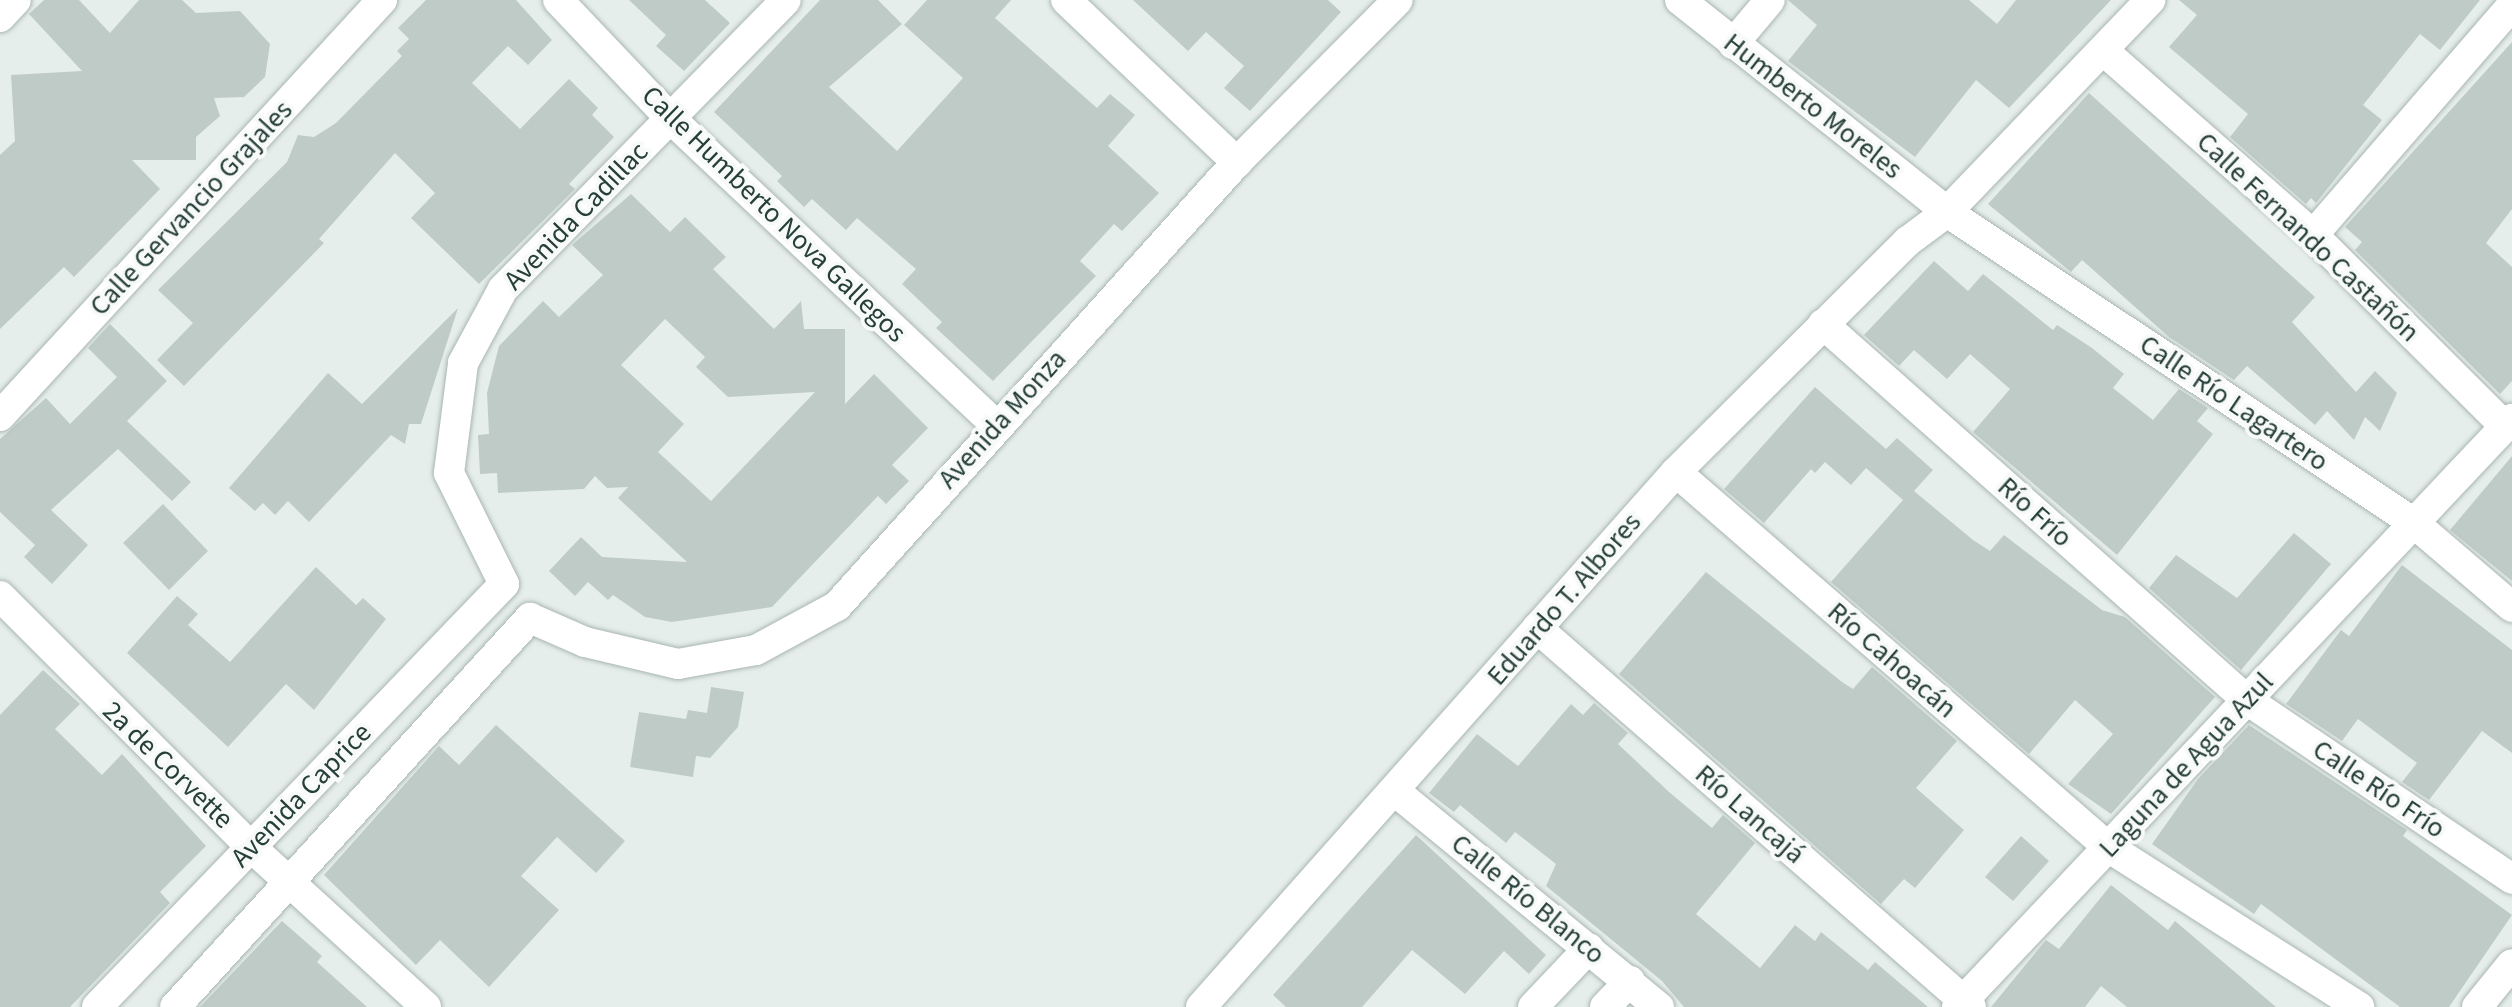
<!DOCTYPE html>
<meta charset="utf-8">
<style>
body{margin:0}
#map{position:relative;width:2512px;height:1007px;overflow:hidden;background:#e6eeeb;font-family:"Source Sans 3",sans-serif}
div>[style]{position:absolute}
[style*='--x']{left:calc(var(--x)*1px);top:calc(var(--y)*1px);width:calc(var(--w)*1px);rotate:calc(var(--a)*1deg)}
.building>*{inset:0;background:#bfcbc7}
.roads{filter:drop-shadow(0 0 2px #a9b6b2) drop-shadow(0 0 2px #a9b6b2)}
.street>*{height:30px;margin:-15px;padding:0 15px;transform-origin:15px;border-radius:15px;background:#fff}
.secondary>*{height:30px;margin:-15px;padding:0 15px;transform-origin:15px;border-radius:15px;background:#fff}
span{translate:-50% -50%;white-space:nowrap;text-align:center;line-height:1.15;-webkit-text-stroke:8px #f7faf9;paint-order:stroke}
.street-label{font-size:28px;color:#273f39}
</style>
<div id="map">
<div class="building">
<div style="clip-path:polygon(44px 0,79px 0,110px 33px,139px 0,182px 0,196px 13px,240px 11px,270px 44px,265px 77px,244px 97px,214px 98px,220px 116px,196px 137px,196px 160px,132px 160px,160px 189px,74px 277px,64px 267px,0 329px,0 155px,15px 141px,11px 75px,82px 71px,29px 14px)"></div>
<div style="clip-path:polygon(426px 0,516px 0,552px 40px,528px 65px,508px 46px,472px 83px,520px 129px,569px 79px,598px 108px,592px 115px,614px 137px,569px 184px,575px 189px,479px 284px,411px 218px,435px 193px,395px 153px,319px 239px,324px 243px,184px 386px,157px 360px,193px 323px,158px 290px,287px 162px,298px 135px,314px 137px,336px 123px,402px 56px,397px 51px,409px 39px,398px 28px)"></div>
<div style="clip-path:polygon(629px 0,705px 0,730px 23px,684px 71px,656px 46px,666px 35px)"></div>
<div style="clip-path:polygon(820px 0,878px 0,902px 24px,829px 87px,897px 151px,963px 78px,904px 25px,927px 0,1011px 0,995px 18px,1097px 108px,1110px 94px,1135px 115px,1108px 146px,1159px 193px,1122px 231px,1114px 224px,1080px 261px,1096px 276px,993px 381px,936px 328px,942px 322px,902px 284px,916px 269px,857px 218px,846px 230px,812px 199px,804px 207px,777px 181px,782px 176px,714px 112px)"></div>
<div style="clip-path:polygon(1133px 0,1328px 0,1341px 12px,1250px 111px,1224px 88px,1244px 66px,1206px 32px,1188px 51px)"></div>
<div style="clip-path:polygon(1788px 0,1969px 0,1997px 24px,2016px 0,2111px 0,2009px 108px,1976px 80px,1915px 157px,1788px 61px,1817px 25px)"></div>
<div style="clip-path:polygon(2179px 0,2480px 0,2440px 50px,2420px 34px,2363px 105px,2382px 120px,2316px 203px,2311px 198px,2306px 204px,2230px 137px,2248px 114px,2169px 47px,2197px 15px)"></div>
<div style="clip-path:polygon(2512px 42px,2512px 209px,2486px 243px,2512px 267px,2512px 381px,2500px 394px,2355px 250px,2362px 242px,2345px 227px)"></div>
<div style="clip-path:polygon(2089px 93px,2315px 297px,2292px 322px,2356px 392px,2375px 371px,2397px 393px,2380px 431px,2365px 417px,2354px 440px,2327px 411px,2315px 425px,2247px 366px,2234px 380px,2169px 337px,2082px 260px,2071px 272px,1988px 204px)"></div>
<div style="clip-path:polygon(evenodd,631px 194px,670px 232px,685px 217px,726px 257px,713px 269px,774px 329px,801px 301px,804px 329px,845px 329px,845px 404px,874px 374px,928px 428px,892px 465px,909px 481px,886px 504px,878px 496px,772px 607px,672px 622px,645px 617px,613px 595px,608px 600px,588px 582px,575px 596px,549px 571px,581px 537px,602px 557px,687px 562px,618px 498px,628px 487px,607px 488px,595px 476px,584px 489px,498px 493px,497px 473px,480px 474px,478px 435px,489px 434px,487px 393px,499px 346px,543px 301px,559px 317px,603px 275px,572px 245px,631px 194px,665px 319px,705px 357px,696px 367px,728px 397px,815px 392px,711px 501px,658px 452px,684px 424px,621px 365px,665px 319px)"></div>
<div style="clip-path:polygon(1934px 261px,1968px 291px,1983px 274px,2053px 330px,2057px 325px,2092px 348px,2124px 374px,2113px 388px,2153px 420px,2179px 389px,2208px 408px,2197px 421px,2213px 434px,2117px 555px,1973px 432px,2010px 389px,1970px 354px,1947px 379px,1914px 350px,1899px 366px,1864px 335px)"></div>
<div style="clip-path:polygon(458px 308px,421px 424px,409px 424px,405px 444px,391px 435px,309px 522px,288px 501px,275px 515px,263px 503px,255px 511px,229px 488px,328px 373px,362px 404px)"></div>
<div style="clip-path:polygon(110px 324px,167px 381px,127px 421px,191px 482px,172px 501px,118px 449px,51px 510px,88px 545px,52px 584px,24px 557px,35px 545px,0 512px,0 439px,46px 398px,70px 424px,117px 377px,88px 348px)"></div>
<div style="clip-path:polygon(1815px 387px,1886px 449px,1897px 438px,1933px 470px,1914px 491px,1973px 540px,1990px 551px,2004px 535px,2102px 610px,2125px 617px,2215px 697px,2111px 814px,2068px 784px,2113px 734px,2075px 700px,2029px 754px,1831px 582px,1903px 500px,1866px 468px,1851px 485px,1825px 462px,1815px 473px,1811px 469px,1764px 523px,1724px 489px)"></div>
<div style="clip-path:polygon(2512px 456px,2512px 581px,2450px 530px)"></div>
<div style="clip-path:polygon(163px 504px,208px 551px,169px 590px,123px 543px)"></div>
<div style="clip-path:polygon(2294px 533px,2331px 564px,2241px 670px,2149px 588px,2176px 555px,2237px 598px)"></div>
<div style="clip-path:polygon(2402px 565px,2512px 650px,2512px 753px,2482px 731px,2429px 800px,2402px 782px,2417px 763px,2358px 719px,2342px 741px,2286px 704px,2341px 630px,2349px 636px)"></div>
<div style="clip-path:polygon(316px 567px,356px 605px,363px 598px,386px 619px,314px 710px,286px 684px,228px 747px,127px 653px,177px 596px,198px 614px,188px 625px,230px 662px)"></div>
<div style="clip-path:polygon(1706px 572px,1842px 682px,1853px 689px,1872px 667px,1957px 741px,1916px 788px,1964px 830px,1915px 888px,1904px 879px,1881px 904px,1619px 674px)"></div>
<div style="clip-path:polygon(43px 670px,80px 704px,55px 729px,102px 775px,122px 754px,206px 846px,160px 892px,170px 903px,70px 1007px,0 1007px,0 715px)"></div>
<div style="clip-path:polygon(711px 687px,744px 692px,738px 727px,710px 758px,696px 756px,693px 777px,630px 767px,639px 712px,686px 719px,688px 710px,707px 713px)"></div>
<div style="clip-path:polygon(1594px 703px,1628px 733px,1618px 744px,1669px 792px,1712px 828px,1723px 815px,1755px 843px,1696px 914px,1760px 968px,1795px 925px,1815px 941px,1821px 932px,1868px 970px,1875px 962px,1928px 1007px,1684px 1007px,1662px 981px,1546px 886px,1556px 864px,1515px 832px,1506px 843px,1460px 805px,1454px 812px,1429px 793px,1477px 734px,1518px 766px,1571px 704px,1583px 715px)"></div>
<div style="clip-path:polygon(496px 725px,625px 841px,596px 873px,557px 837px,521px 876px,559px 910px,489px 987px,440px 940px,416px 965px,324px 875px,439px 746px,459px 765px)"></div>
<div style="clip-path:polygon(2249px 725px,2407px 830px,2403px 836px,2512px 915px,2449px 1007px,2400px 1007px,2261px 904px,2254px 914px,2152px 844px,2198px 779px)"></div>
<div style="clip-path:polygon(1416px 835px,1546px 955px,1529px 974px,1504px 951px,1465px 994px,1412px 950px,1362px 1007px,1286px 1007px,1273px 995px)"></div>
<div style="clip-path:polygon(2021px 836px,2049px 861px,2013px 901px,1985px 877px)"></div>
<div style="clip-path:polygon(2111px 885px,2168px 930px,2175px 921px,2276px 1007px,2127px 1007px,2101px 986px,2085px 1007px,1991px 1007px,2046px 940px,2059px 949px)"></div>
<div style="clip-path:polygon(282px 921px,322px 956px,317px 962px,367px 1007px,200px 1007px)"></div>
</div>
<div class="roads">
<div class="street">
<div style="--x:558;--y:0;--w:163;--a:46.5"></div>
<div style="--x:670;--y:118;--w:446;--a:43.3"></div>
<div style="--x:1066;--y:0;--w:236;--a:43.5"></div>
<div style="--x:1733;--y:44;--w:57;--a:-49.9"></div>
<div style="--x:2106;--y:53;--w:276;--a:41.3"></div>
<div style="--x:2313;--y:235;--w:271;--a:44.9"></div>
<div style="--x:2313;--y:235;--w:304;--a:-49.1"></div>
<div style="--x:1823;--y:324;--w:567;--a:41.57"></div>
<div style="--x:2247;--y:700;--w:320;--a:34"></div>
<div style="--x:0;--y:416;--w:565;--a:-47.44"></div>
<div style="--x:1676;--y:472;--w:572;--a:40.96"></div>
<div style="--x:2108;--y:847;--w:298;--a:32.5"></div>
<div style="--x:0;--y:596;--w:355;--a:45"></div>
<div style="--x:251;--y:847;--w:237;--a:42.4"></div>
<div style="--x:1537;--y:628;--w:576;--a:41.13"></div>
<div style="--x:1396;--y:792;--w:340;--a:39.3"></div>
<div style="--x:97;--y:1007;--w:587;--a:-46.1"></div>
<div style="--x:504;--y:584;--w:124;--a:-116.4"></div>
<div style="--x:449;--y:473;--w:111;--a:-82.7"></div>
<div style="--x:463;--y:363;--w:84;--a:-61.6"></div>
<div style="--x:503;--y:289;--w:404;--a:-45.6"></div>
<div style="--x:175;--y:1007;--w:527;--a:-47.62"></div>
<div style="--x:530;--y:618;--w:60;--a:23.6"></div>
<div style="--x:585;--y:642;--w:96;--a:13.3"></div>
<div style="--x:678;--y:664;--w:79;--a:-10.2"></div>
<div style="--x:756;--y:650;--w:92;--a:-28.5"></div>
<div style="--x:837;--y:606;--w:598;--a:-47.98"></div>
<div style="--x:1237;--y:162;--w:228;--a:-45.2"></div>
<div style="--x:1201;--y:1007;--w:715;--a:-48.4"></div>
<div style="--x:1676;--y:472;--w:327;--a:-44.9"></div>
<div style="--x:1908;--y:241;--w:49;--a:-36.6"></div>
<div style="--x:1947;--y:212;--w:294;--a:-46.2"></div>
<div style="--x:1533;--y:1007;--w:81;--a:-46.5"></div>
<div style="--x:1605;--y:1007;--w:36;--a:-46"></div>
<div style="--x:1957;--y:1007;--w:809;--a:-46.65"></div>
<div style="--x:2477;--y:1007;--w:55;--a:-50.9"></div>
</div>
<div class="secondary">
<div style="--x:1680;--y:0;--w:341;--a:38.4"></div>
<div style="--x:1947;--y:212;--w:561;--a:33.66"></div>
<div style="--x:2414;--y:523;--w:129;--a:40.6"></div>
<div style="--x:0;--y:17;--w:23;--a:-47"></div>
</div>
</div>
<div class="street-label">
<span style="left:1813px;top:106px;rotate:38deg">Humberto Moreles</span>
<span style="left:191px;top:208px;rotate:-47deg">Calle Gervancio Grajales</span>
<span style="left:774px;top:214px;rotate:44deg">Calle Humberto Nova Gallegos</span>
<span style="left:576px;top:216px;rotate:-46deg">Avenida Cadillac</span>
<span style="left:2308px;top:237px;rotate:43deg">Calle Fernando Castañón</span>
<span style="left:2234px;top:403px;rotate:34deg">Calle Río Lagartero</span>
<span style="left:1002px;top:419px;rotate:-48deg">Avenida Monza</span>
<span style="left:2035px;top:512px;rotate:42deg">Río Frío</span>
<span style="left:1564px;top:599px;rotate:-49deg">Eduardo T. Albores</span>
<span style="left:1892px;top:660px;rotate:41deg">Río Cahoacán</span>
<span style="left:168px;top:765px;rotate:44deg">2a de Corvette</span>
<span style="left:2186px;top:765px;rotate:-47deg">Laguna de Agua Azul</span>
<span style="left:2379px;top:789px;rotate:34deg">Calle Río Frío</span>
<span style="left:301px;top:795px;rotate:-46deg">Avenida Caprice</span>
<span style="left:1750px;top:814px;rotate:41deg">Río Lancajá</span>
<span style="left:1528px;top:899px;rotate:39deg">Calle Río Blanco</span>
</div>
</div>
